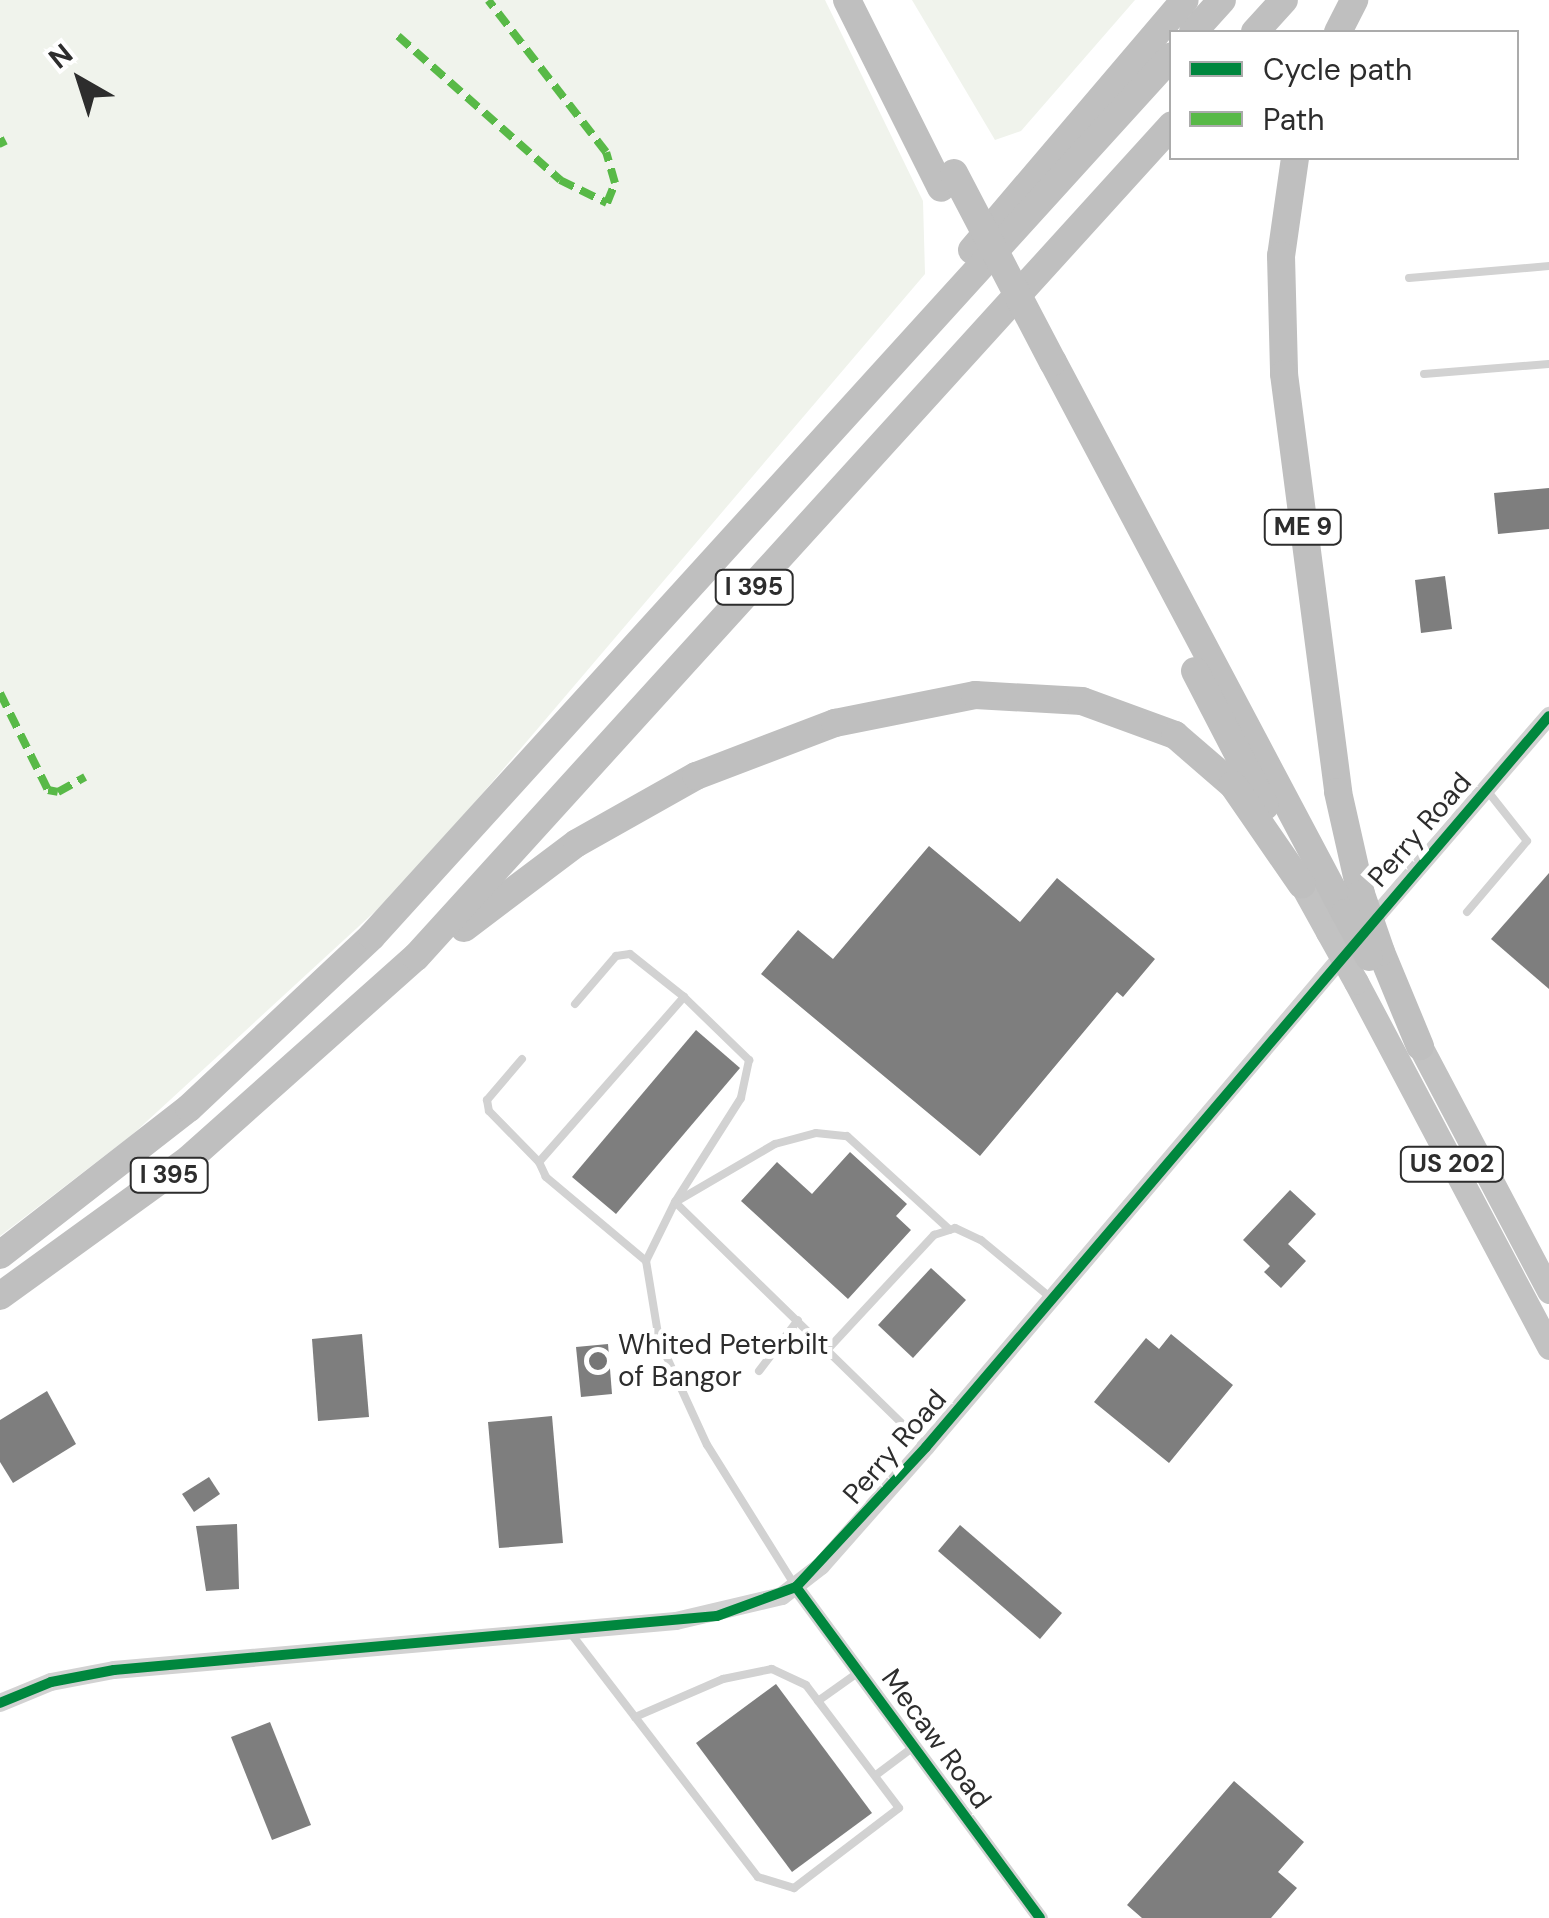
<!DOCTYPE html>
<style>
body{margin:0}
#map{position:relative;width:1549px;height:1918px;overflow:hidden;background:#fff;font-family:"DM Sans",sans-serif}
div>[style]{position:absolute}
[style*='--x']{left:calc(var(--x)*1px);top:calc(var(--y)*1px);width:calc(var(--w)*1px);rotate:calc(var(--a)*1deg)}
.green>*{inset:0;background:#f0f3ec}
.building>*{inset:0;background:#7e7e7e}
.service>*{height:8px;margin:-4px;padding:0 4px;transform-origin:4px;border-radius:4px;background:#d2d2d2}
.minor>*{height:15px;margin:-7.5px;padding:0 7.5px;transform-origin:7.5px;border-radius:7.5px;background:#d2d2d2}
.tertiary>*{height:18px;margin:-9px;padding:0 9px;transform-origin:9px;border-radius:9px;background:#d2d2d2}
.trunk>*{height:25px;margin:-12.5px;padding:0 12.5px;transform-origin:12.5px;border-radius:12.5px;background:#c2c2c2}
.motorway>*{height:28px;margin:-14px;padding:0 14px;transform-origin:14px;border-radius:14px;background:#bfbfbf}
.trunk-bridge>*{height:25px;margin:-12.5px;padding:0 12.5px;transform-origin:12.5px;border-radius:12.5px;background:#c2c2c2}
.motorway-bridge>*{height:28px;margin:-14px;padding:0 14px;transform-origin:14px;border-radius:14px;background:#bfbfbf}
.quiet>*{height:8px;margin-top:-4px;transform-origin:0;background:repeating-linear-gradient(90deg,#58b947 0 15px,transparent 0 23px)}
.cycleway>*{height:10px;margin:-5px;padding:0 5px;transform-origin:5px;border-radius:5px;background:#00873e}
.dots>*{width:28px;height:28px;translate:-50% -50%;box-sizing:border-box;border:5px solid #fff;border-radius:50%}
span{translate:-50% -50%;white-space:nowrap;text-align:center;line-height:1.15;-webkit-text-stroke:10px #fff;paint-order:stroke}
.shield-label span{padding:2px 8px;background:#fff;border:2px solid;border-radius:8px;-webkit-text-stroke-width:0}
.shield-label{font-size:25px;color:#2d2d2d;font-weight:700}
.street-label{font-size:28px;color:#2d2d2d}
.poi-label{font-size:28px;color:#2d2d2d}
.left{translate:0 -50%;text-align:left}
.legend{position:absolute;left:1169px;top:30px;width:350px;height:130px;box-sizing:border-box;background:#fff;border:2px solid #ababab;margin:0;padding:12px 18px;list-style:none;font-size:30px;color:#2d2d2d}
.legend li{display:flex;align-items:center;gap:20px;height:50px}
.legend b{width:50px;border:2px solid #ababab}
.north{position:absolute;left:30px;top:30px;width:100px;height:100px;-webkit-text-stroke:8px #fff;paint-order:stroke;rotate:321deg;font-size:28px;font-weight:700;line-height:40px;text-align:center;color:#2d2d2d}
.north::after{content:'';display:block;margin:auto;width:35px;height:45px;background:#2d2d2d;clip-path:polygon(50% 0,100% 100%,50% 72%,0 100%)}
</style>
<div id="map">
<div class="green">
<div style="clip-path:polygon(0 0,825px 0,923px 201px,925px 274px,407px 882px,133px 1134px,0 1236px)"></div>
<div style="clip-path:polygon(912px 0,1135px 0,1021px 131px,995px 140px)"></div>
</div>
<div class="building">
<div style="clip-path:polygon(1549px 488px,1549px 529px,1498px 534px,1494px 493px)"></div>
<div style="clip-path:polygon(1445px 576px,1452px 629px,1421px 633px,1415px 580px)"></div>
<div style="clip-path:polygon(929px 846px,1020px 922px,1057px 878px,1155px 959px,1123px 997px,1117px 992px,980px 1156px,761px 974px,798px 930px,833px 959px)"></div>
<div style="clip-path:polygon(1549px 873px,1549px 989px,1491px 939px)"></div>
<div style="clip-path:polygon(696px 1030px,740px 1068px,616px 1214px,572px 1177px)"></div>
<div style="clip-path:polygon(850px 1152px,907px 1204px,896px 1216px,911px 1230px,848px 1299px,741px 1201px,777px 1162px,812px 1194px)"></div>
<div style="clip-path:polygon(1290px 1190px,1316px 1214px,1288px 1244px,1306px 1261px,1281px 1288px,1264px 1272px,1270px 1266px,1243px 1240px)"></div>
<div style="clip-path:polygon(931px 1268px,966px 1300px,913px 1358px,878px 1325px)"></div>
<div style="clip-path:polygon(362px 1334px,369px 1417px,318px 1421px,312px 1339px)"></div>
<div style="clip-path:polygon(1171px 1334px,1233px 1385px,1169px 1463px,1094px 1402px,1146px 1338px,1159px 1349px)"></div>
<div style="clip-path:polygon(608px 1344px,612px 1394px,581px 1397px,576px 1347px)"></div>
<div style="clip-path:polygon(47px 1391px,76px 1444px,13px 1483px,0 1462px,0 1420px)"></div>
<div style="clip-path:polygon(552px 1416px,563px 1543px,499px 1548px,488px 1422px)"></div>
<div style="clip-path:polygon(209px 1477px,220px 1494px,194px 1512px,182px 1494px)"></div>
<div style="clip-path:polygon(237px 1524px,239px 1589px,206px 1591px,196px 1526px)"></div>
<div style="clip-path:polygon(960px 1525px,1062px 1613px,1040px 1639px,938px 1551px)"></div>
<div style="clip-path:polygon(776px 1684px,872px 1813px,792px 1872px,696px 1743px)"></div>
<div style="clip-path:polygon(270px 1722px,311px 1825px,272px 1840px,231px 1737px)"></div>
<div style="clip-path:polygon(1234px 1781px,1304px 1842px,1278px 1872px,1297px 1888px,1271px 1918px,1142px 1918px,1127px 1905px)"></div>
</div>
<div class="service">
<div style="--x:1409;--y:278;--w:141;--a:-4.9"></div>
<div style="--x:1424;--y:374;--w:125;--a:-4.6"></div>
<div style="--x:1467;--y:912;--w:93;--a:-49.8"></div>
<div style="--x:1527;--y:841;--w:66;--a:-128.3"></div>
<div style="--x:575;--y:1004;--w:63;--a:-49.5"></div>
<div style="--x:616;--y:956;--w:14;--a:-8"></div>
<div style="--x:630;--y:954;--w:69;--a:38.5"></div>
<div style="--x:522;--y:1059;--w:54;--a:130.5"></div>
<div style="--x:487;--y:1100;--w:11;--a:80"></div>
<div style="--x:489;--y:1111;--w:71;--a:45.6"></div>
<div style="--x:679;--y:1200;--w:111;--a:-30.3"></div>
<div style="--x:775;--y:1144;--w:42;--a:-15"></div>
<div style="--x:816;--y:1133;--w:31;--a:6"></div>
<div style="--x:847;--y:1136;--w:139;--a:42.4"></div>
<div style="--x:646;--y:1261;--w:131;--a:-140"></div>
<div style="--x:546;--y:1177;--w:17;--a:-115"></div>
<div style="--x:539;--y:1162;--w:220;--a:-48.7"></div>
<div style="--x:684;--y:997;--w:91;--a:44.1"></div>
<div style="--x:749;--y:1060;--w:39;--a:102"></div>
<div style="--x:741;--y:1098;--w:123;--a:122.4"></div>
<div style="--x:828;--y:1349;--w:156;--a:-47.1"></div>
<div style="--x:934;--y:1235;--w:22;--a:-18"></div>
<div style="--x:955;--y:1228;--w:29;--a:25"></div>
<div style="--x:981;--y:1240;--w:89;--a:39.6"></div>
<div style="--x:759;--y:1371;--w:64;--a:-52.6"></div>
<div style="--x:794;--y:1584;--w:164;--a:-122"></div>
<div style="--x:707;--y:1445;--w:115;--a:-114.6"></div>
<div style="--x:659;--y:1340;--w:80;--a:-99.3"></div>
<div style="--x:646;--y:1261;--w:66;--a:-63.8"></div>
<div style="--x:675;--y:1202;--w:351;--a:44.3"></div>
<div style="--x:569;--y:1631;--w:310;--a:52.5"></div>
<div style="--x:758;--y:1877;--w:38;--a:17"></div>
<div style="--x:794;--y:1888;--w:132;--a:-37.3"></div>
<div style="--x:899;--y:1808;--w:154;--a:-127.1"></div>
<div style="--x:806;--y:1685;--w:38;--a:-155"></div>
<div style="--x:772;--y:1669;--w:50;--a:168.5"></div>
<div style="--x:723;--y:1679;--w:96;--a:156.6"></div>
<div style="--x:818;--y:1701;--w:50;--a:-35.3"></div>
<div style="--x:876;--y:1775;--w:45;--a:-36.9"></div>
</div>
<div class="minor">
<div style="--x:796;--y:1587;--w:411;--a:53.6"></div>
</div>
<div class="tertiary">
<div style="--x:1367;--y:927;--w:279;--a:-49.2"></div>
<div style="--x:0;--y:1703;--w:55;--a:-22.4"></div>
<div style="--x:51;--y:1682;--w:64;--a:-10.8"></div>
<div style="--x:114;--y:1670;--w:564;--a:-4.98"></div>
<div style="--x:676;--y:1621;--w:109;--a:-13.3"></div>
<div style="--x:782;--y:1596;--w:49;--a:-37.6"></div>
<div style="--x:821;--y:1566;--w:159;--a:-48.6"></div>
<div style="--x:926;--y:1447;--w:651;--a:-49.68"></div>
</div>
<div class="trunk">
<div style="--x:1302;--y:885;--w:54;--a:61"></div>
<div style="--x:1356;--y:982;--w:413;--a:62.1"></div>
<div style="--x:1420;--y:1046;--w:277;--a:62.2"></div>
</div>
<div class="motorway">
<div style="--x:847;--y:0;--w:210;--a:63.4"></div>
<div style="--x:1193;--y:32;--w:43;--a:-47.8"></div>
<div style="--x:1255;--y:32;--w:43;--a:-47.8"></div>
<div style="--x:1338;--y:32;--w:36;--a:-63"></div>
<div style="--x:1295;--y:158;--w:99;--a:98.1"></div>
<div style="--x:1281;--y:256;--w:118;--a:88.5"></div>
<div style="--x:1284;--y:374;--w:421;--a:82.6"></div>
<div style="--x:1338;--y:792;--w:105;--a:77.3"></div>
<div style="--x:972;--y:250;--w:328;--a:-49.6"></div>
<div style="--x:1053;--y:362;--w:624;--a:62.08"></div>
<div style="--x:1195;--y:671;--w:152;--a:62.6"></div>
<div style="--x:464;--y:928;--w:141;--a:-37"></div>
<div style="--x:577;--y:843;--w:137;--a:-29.4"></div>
<div style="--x:696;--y:776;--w:149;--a:-20.9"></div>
<div style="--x:835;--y:723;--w:143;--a:-11.3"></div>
<div style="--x:975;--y:695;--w:107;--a:3.2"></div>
<div style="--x:1082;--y:701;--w:99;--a:20.1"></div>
<div style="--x:1175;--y:735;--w:77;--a:40.8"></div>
<div style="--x:1233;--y:785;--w:121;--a:55.4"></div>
<div style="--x:1381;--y:952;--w:102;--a:67.5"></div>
<div style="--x:0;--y:1255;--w:239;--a:-37.9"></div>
<div style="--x:189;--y:1108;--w:251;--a:-43.2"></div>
<div style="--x:372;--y:936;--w:1189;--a:-47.73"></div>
<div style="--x:0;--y:1296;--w:233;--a:-35.9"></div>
<div style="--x:189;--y:1159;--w:304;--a:-41.7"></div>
<div style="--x:416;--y:957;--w:1124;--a:-47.74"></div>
</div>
<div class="trunk-bridge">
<div style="--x:1328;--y:932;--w:57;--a:60.8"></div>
</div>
<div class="motorway-bridge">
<div style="--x:954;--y:173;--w:213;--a:62.4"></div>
<div style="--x:1361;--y:894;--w:61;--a:71"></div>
<div style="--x:1345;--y:913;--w:50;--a:61.4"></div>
</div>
<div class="quiet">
<div style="--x:398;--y:36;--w:217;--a:41.6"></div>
<div style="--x:560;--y:180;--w:52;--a:26.1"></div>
<div style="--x:607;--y:203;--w:22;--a:-68"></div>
<div style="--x:615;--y:183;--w:32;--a:-106"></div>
<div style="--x:606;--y:152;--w:192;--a:-127.8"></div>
<div style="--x:0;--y:138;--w:9;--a:63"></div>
<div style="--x:0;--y:693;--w:108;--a:63.7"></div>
<div style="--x:48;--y:790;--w:10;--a:11"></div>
<div style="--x:58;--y:792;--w:31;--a:-29"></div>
</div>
<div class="cycleway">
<div style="--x:796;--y:1587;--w:411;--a:53.6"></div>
<div style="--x:0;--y:1703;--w:55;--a:-22.4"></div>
<div style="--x:51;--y:1682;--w:64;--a:-10.8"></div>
<div style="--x:114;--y:1670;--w:605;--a:-5.12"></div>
<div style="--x:717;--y:1616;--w:84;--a:-20.2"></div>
<div style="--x:796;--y:1587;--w:191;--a:-47.1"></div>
<div style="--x:926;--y:1447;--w:960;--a:-49.56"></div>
</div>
<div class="dots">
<div style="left:598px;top:1361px;background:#767676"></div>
</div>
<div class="shield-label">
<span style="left:1303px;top:527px">ME 9</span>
<span style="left:754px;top:587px">I 395</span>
<span style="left:1452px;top:1164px">US 202</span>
<span style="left:169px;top:1175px">I 395</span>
</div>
<div class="street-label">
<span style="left:1420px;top:830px;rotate:-49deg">Perry Road</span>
<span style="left:895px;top:1447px;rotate:-49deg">Perry Road</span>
<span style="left:936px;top:1739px;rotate:54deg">Mecaw Road</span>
</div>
<div class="poi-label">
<span class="left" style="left:618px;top:1361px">Whited Peterbilt<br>of Bangor</span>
</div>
<ul class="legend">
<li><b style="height:12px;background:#00873e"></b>Cycle path</li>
<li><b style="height:12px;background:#58b947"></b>Path</li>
</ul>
<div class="north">N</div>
</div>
